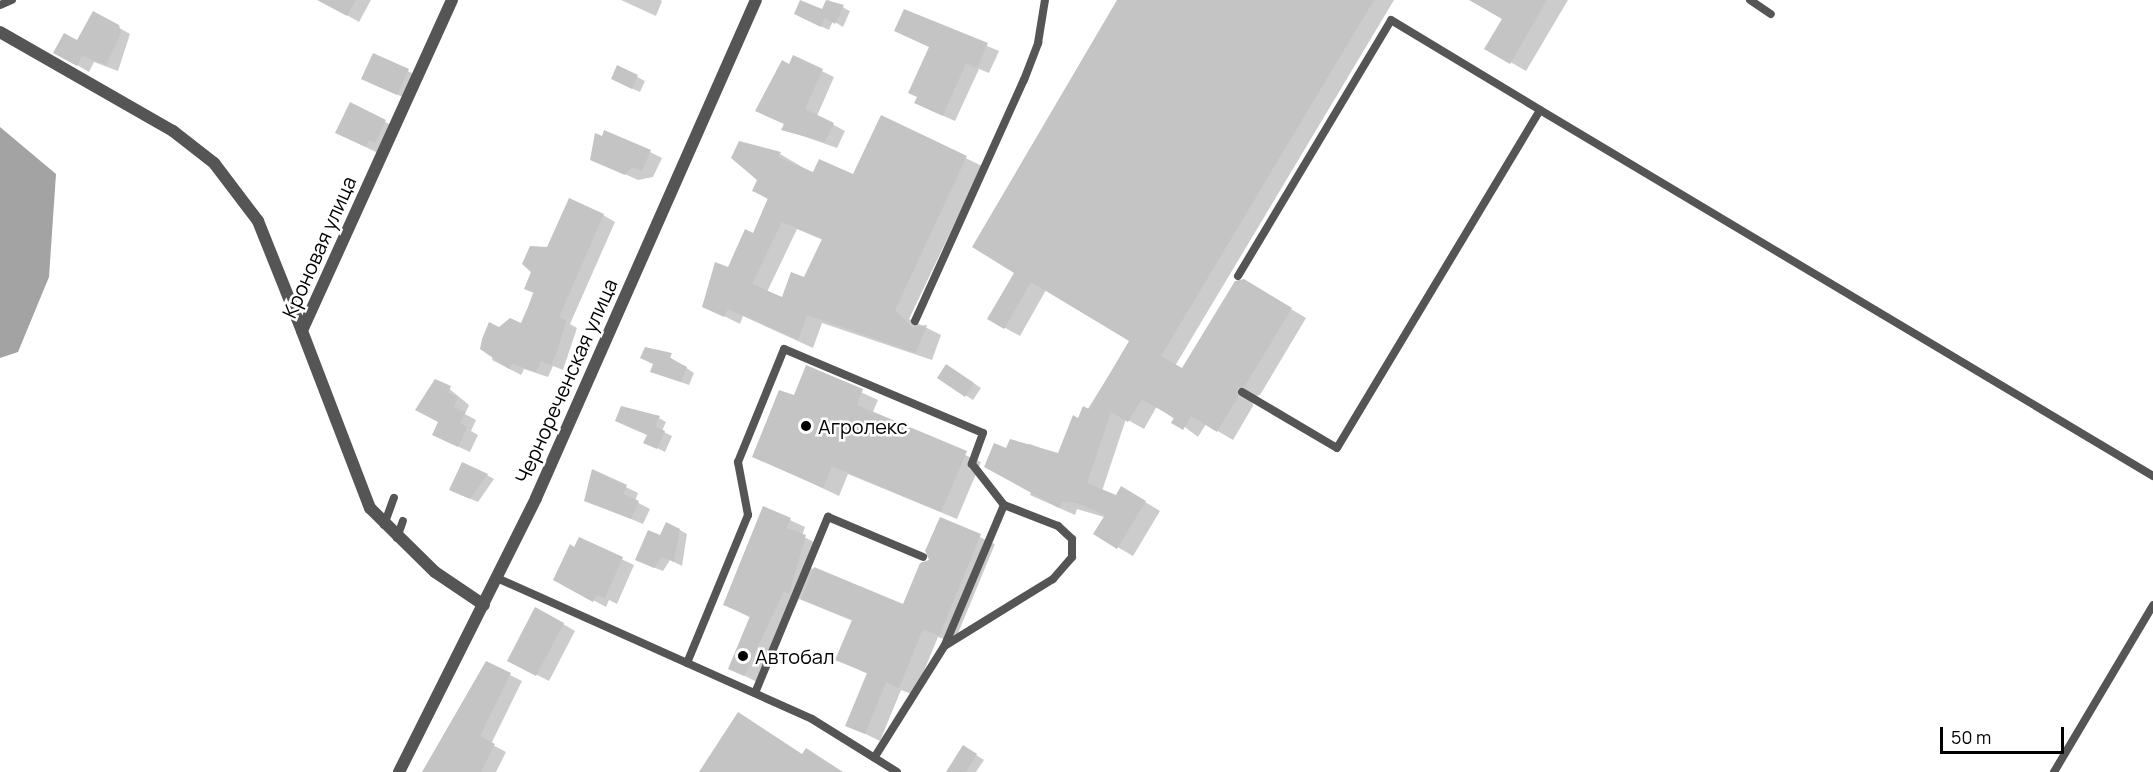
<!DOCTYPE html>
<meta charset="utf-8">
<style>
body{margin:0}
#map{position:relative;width:2153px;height:772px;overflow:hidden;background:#fff;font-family:Manrope,sans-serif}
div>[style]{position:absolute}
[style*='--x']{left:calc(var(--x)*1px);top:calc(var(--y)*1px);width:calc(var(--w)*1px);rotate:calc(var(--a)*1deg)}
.water>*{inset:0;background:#a3a3a3}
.shadow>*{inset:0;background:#0003}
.building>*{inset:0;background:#c4c4c4}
.service>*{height:8px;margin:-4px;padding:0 4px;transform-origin:4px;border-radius:4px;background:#555}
.minor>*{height:12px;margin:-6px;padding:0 6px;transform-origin:6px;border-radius:6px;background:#555}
.tertiary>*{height:12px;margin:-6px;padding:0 6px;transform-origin:6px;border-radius:6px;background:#555}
.dots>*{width:16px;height:16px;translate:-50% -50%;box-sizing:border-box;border:3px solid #fff;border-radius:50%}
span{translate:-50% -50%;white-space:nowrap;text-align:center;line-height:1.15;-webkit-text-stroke:5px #fff;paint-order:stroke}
.street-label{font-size:20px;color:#000}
.poi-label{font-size:20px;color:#000}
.left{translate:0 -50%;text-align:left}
.scale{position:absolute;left:1940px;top:727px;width:124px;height:27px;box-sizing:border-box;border:3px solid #000;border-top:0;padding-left:8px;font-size:18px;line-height:21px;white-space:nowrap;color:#000;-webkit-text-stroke:4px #fff;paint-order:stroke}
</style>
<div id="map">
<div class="water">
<div style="clip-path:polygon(0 127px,56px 174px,49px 277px,18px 352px,0 358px)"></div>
</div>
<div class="shadow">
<div style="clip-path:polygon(320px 0,371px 0,359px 22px)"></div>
<div style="clip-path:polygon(621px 0,660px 0,662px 1px,656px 16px)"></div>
<div style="clip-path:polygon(828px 0,850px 11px,843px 27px,833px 21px,829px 30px,803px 18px,823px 11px)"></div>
<div style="clip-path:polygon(1120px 0,1394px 0,1175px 366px,1183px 370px,1259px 290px,1306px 318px,1260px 395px,1252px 397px,1253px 406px,1233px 440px,1206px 424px,1198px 437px,1157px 406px,1144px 429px,1126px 419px,1102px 491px,1117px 497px,1122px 488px,1160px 511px,1133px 556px,1095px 534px,1104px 517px,1077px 509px,1075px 515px,1030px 495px,1032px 489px,1007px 450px,1030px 444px,1059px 455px,1131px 340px,1046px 290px,1020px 336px,989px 319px,1016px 272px)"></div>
<div style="clip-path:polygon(1472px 0,1568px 0,1526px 71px,1486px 48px,1504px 19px)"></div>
<div style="clip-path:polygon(904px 11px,999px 51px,989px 73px,979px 69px,955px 121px,928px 109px,931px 47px)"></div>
<div style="clip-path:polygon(93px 13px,130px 34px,118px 71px,94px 62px,89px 72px,55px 52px,77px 42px)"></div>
<div style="clip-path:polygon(374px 55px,416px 75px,405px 98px,370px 83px)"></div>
<div style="clip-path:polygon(793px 57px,834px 77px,817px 116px,845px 131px,837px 148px,783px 129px)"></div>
<div style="clip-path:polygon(618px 67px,645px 81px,640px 92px,620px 83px)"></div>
<div style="clip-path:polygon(350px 104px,397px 128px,378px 153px,349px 139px)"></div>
<div style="clip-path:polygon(evenodd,881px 117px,982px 166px,909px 319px,941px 335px,932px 360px,822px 323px,813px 348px,743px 316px,740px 324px,704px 306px,754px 235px,769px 200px,754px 191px,759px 179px,740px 142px,780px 154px,814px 174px,854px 176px,881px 117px,797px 229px,823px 240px,805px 279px,783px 299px,767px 292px,797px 229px)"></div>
<div style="clip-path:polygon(650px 152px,662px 158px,653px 177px,638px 180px,591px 159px)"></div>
<div style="clip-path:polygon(603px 215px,615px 222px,570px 324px,577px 328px,563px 370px,553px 366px,548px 377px,524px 369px,521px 375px,492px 360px,500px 328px,522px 325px,548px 249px)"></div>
<div style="clip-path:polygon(659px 350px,694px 373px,689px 385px,652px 372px)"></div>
<div style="clip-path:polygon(806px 367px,878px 400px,872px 414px,981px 462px,957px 519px,848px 474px,839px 496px,754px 456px,794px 397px)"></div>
<div style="clip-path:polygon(954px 370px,981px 388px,973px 400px,965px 395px)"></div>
<div style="clip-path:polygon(447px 387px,469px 405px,465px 414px,476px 420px,471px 431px,478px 435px,470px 452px,446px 441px,440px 422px)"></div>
<div style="clip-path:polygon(659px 418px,666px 422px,662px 431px,672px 436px,665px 452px,645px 442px)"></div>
<div style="clip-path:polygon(593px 471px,638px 493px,635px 501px,650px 509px,643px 524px,586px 500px)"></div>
<div style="clip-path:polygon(487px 475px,494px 479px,478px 502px,459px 494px)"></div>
<div style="clip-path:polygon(764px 508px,805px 527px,802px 536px,820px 545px,811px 568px,904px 606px,931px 561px,940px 519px,995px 544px,954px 643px,938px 637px,914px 695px,901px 690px,880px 741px,847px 725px,868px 674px,837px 659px,853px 621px,799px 599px,759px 683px,729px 668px,751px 618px,725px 605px)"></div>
<div style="clip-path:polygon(680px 530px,687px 534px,682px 566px,670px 560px,663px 571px,645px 564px)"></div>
<div style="clip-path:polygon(579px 539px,634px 565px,617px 604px,609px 600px,606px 607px,567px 586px)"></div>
<div style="clip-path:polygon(563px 624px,575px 631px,549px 681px,521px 667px)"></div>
<div style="clip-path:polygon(486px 663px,522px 681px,491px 744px,506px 752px,496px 772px,424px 772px)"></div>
<div style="clip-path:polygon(963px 747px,984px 760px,976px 772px,952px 772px)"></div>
</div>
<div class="building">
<div style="clip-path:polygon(317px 0,356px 0,347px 16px)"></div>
<div style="clip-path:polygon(800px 0,822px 9px,826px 0,844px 5px,835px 24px,825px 18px,821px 27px,794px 14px)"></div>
<div style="clip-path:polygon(1117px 0,1374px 0,1161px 356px,1182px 368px,1235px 281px,1244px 279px,1292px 308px,1245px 386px,1237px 388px,1238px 397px,1217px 432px,1191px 416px,1183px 430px,1171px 423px,1174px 418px,1142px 399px,1128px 422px,1111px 412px,1087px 483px,1116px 495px,1121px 486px,1146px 501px,1117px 549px,1093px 534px,1105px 515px,1076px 503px,1062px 502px,1059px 508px,984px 467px,994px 443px,1006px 448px,1010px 439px,1058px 453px,1073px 415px,1078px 418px,1083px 406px,1089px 409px,1129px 341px,1031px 282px,1004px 329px,987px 319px,1014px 273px,972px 247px)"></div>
<div style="clip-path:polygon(1469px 0,1547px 0,1510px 64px,1484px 49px,1502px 19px)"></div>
<div style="clip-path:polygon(904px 9px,988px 43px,977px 68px,966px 63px,943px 116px,914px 103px,917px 97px,908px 93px,929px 47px,894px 31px)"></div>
<div style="clip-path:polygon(93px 11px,119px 25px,121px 33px,106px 65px,82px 56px,77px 66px,53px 53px,64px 33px,77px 40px)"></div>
<div style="clip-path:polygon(373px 53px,409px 69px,397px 95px,361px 79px)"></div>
<div style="clip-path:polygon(793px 55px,823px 69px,805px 109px,834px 123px,825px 142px,781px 130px,784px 124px,755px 111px,782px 60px,789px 64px)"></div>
<div style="clip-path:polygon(617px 65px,638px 75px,632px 89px,611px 79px)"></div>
<div style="clip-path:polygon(350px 102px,386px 120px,375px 143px,369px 140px,366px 147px,335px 133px)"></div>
<div style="clip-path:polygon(evenodd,881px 115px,967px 156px,895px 310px,912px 327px,927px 325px,916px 353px,807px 315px,798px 340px,728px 309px,724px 317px,702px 307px,715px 262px,728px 267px,745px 229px,753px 233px,768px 198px,752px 191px,757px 180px,731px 158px,739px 141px,781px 152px,778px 157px,813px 172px,819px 159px,853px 174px,881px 115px,782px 222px,822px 239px,804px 277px,791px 272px,782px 297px,752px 284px,782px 222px)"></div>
<div style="clip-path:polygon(604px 130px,651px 150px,642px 171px,632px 167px,625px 175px,590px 160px,595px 133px,602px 136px)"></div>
<div style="clip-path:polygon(569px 198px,604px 214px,559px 317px,566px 320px,558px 349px,551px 365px,541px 361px,536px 372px,512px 364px,509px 369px,480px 349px,482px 339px,489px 322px,499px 327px,510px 318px,521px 323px,534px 293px,524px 289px,531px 272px,522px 264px,530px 246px,547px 247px)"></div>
<div style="clip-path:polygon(645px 347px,672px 353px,670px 358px,687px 367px,681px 382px,650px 372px,653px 364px,640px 358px)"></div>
<div style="clip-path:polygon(946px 364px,974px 383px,965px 397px,937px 378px)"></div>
<div style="clip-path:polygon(806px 365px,863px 389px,857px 405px,967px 451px,941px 512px,832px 466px,823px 488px,752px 457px,779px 390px,794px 395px)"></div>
<div style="clip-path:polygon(435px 379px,451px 386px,448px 393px,458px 397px,454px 407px,465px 412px,460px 423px,467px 427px,458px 447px,432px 435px,438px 422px,415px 410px)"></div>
<div style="clip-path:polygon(621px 406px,660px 416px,655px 426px,665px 431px,657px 449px,643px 443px,647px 435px,615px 421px)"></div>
<div style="clip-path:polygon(462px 462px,488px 474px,470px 499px,449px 490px)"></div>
<div style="clip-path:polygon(592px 469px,627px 485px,623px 494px,639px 501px,631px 519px,584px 501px)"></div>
<div style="clip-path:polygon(763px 506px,791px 518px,787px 528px,806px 535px,789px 594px,784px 591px,744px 676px,728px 669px,750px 616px,723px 605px)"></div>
<div style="clip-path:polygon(940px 517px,981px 534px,939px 636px,923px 629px,899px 688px,886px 682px,865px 734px,845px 726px,867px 673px,835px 660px,852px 620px,801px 599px,814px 567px,903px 604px,920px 563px,929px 560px,925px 551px)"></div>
<div style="clip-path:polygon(666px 522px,680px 529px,674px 562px,662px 557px,654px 568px,635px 560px,648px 530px,660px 535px)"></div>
<div style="clip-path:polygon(579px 537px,623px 557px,605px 598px,597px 595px,593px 602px,553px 580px,570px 544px,574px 547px)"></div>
<div style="clip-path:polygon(535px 607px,564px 623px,536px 676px,507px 661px)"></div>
<div style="clip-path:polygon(486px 661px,511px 673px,480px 736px,495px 744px,481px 772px,422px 772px)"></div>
<div style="clip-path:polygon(738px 712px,802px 754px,806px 748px,843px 772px,699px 772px)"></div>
<div style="clip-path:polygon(963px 745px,977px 754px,966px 772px,946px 772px)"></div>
</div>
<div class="service">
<div style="--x:1750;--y:0;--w:25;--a:34"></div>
<div style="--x:0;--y:5;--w:13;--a:-23"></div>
<div style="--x:1238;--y:276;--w:298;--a:-59.1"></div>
<div style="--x:1391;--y:20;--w:174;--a:31.1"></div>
<div style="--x:915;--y:321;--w:265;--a:-65.7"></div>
<div style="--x:1024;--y:80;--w:40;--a:-69"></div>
<div style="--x:1038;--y:43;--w:44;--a:-80.8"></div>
<div style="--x:1242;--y:392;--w:110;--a:30.5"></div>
<div style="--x:1337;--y:448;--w:394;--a:-59"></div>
<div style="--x:1540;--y:110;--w:714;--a:30.84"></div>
<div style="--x:384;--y:525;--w:29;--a:-70"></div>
<div style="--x:397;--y:538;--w:18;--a:-71"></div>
<div style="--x:497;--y:578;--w:345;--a:24.1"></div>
<div style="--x:812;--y:719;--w:100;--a:31.9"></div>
<div style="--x:946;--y:645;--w:126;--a:-31.7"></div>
<div style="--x:1053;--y:579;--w:29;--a:-49"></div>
<div style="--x:1072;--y:557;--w:18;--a:-90"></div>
<div style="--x:1072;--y:539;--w:19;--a:-137"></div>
<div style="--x:1058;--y:526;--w:58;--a:-158.7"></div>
<div style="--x:687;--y:663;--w:160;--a:-67.6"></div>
<div style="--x:748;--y:515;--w:54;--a:-100.7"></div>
<div style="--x:738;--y:462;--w:122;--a:-67.8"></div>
<div style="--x:784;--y:349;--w:216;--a:22.9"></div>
<div style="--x:983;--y:433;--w:33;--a:110"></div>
<div style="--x:972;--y:464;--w:52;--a:52"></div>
<div style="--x:1004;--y:505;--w:152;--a:112.9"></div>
<div style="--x:945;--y:645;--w:133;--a:122.1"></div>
<div style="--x:755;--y:693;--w:191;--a:-67.5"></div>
<div style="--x:828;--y:517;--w:103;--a:22.8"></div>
<div style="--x:2054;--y:772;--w:194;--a:-59.3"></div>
</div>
<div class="minor">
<div style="--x:452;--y:0;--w:363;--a:114.4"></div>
<div style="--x:302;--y:331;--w:190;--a:69"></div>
<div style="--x:370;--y:508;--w:91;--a:44.6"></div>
<div style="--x:435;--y:572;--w:59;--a:34"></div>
<div style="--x:0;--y:32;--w:199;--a:29.8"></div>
<div style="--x:173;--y:131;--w:52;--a:38"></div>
<div style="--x:214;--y:163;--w:73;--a:52.8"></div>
<div style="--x:258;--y:221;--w:118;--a:68.2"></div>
</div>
<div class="tertiary">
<div style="--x:399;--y:772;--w:306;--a:-63.4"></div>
<div style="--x:536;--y:498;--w:544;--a:-66.17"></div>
</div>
<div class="dots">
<div style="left:806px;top:426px;background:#000"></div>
<div style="left:743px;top:656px;background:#000"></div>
</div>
<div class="street-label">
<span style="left:319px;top:247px;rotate:-66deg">Кроновая улица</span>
<span style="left:566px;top:381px;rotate:-66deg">Чернореченская улица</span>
</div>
<div class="poi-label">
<span class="left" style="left:818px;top:426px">Агролекс</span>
<span class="left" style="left:755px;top:656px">Автобал</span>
</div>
<div class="scale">50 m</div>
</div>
